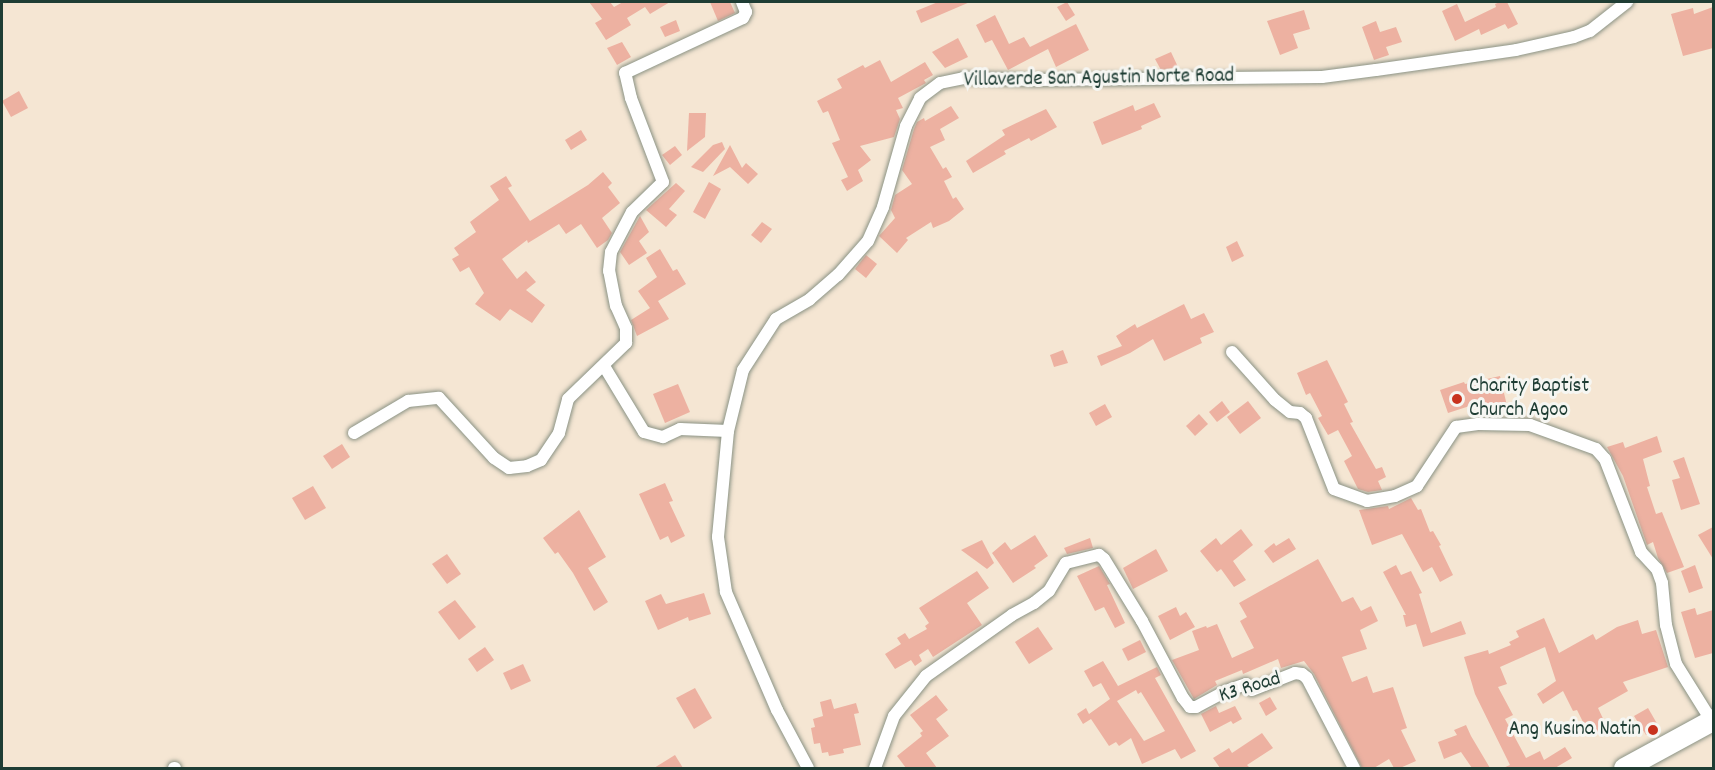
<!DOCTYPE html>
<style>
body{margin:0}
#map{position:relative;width:1715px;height:770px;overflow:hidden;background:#f5e6d3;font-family:Dekko,sans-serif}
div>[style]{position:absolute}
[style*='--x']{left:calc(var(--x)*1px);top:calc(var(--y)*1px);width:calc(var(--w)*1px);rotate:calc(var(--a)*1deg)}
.building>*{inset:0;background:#edb1a1}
.roads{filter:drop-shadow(0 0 2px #8a9284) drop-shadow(0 0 2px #8a9284)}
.street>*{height:12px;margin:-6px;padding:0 6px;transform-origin:6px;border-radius:6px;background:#fff}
.highway>*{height:21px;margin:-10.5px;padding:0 10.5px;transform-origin:10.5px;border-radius:10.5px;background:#fff}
.dots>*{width:16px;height:16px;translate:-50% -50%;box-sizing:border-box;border:3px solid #f6f6f2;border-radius:50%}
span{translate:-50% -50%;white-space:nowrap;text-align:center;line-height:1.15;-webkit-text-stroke:6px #f6f6f2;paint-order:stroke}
.street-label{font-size:21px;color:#1f3d34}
.poi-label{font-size:21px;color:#1f3d34}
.left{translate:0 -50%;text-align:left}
.right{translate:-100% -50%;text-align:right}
.frame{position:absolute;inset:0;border:3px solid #1f3d34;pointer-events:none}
</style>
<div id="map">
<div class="building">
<div style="clip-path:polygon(589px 2px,610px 2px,614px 7px,623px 2px,670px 2px,650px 14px,645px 7px,627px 18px,631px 25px,606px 40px,595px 23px,602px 19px)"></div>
<div style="clip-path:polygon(710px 2px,730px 2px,735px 13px,718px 21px)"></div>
<div style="clip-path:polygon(938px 2px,970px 2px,921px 23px,916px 11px)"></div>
<div style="clip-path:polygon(1067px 2px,1075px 15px,1066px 21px,1057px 7px)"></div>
<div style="clip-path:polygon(1500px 2px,1507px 2px,1518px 24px,1508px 29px,1505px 24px,1481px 35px,1479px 29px,1455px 41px,1442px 11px,1457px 4px,1465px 22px,1496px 7px,1495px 4px)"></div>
<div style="clip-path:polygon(1713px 7px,1713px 48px,1683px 56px,1671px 14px,1693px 8px,1694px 14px)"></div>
<div style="clip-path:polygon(1304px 10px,1310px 29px,1293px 34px,1298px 48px,1280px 55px,1267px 21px)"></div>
<div style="clip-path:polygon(995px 15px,1009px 44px,1024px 37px,1030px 47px,1076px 24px,1089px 50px,1056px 67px,1048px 49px,1008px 70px,992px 40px,985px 43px,976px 25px)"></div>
<div style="clip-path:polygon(676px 20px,680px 31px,665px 37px,660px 27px)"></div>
<div style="clip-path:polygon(1376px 21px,1380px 32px,1396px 27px,1402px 42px,1386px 47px,1389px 55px,1374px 60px,1362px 27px)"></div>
<div style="clip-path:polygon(958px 38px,968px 57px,945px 68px,932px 52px)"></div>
<div style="clip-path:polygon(622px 42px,631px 57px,617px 65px,607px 48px)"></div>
<div style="clip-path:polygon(1171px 52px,1178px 67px,1161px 70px,1155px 59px)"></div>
<div style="clip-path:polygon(880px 60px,891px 82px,925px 62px,933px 75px,924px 80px,926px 83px,898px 98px,903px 108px,896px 110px,900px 119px,894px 137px,860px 146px,871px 160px,858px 170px,863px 181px,847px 191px,841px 180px,848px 177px,832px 143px,840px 140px,828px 111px,823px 113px,817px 101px,842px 88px,837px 79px,863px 65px,865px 68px)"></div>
<div style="clip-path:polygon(19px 91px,28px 108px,11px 117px,2px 101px)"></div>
<div style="clip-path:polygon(1154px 103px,1161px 117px,1141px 126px,1142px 129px,1102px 145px,1093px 122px,1133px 105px,1135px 111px)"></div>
<div style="clip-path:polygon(951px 106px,959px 118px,940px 129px,945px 140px,930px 147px,943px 169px,946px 167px,952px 177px,944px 181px,953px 199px,956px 197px,964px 209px,949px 221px,933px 228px,931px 222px,906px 238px,908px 240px,897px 253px,879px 236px,895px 218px,891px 210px,895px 195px,912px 184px,902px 170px,914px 129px,917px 122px,924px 118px,925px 121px)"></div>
<div style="clip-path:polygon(1046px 109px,1057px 127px,1031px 141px,1029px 138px,1004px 151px,1006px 154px,973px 173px,966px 161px,1005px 135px,1002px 130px)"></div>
<div style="clip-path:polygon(689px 113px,706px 113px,705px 137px,687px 151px)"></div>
<div style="clip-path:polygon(581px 130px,587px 140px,571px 150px,565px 140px)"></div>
<div style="clip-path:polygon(722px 142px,725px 149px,703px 172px,691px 167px,713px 145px)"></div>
<div style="clip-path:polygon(730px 145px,742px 168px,746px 163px,758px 174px,748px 184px,730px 167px,713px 176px)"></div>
<div style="clip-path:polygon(675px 146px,682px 155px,670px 165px,662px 155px)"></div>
<div style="clip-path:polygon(603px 172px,612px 183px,608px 187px,620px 203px,602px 218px,612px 233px,608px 240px,597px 248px,581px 224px,566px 234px,559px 224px,528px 243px,527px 240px,502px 259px,517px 279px,526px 271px,536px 282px,526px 290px,545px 305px,532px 323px,510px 309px,500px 321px,475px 304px,484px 293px,469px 267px,460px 272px,452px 259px,459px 255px,454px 248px,476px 232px,470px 222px,499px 200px,490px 186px,506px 176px,512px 186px,508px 188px,530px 221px,588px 185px)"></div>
<div style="clip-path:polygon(709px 182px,721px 189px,705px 219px,693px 212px)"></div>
<div style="clip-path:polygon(676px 183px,685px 191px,669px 209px,677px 215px,666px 227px,646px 210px)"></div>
<div style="clip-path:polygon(640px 216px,649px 232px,639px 241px,647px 253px,629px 265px,620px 252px)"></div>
<div style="clip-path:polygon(762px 222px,772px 229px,761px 243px,751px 235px)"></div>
<div style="clip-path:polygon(1237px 241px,1244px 256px,1232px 262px,1226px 247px)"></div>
<div style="clip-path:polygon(660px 249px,673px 271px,677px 269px,686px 284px,658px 301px,669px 319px,637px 336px,631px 320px,650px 308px,638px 291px,657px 277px,646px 258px)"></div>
<div style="clip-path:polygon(866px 255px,877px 264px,866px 278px,855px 269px)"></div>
<div style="clip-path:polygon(1184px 304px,1191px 319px,1204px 313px,1214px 332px,1200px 338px,1202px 343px,1164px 361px,1153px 339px,1130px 353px,1101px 366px,1097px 356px,1122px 346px,1116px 336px,1135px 324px,1137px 328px)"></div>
<div style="clip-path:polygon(1063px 350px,1068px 363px,1054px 367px,1050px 355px)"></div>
<div style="clip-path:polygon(1327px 360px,1348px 402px,1344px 404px,1353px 422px,1350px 423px,1376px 469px,1382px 467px,1386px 477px,1378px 481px,1382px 490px,1368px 492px,1358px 489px,1344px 461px,1352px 456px,1338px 430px,1328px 435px,1318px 418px,1322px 416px,1310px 393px,1306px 395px,1297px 373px)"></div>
<div style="clip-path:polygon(1500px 376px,1508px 410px,1482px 416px,1479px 403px,1448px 413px,1440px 390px,1464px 382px,1465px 384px)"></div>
<div style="clip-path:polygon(678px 384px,690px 412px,665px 423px,653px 394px)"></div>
<div style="clip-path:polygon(1222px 401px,1230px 412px,1217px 422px,1209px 412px)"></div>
<div style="clip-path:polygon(1248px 401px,1261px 418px,1240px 434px,1227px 417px)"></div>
<div style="clip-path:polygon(1105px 404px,1112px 417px,1096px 426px,1089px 413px)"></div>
<div style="clip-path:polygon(1199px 414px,1208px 424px,1195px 436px,1186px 426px)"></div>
<div style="clip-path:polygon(1657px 436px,1662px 452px,1643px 459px,1650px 486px,1647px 487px,1656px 514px,1662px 512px,1684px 567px,1667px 573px,1658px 558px,1653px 542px,1647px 545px,1623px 476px,1607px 447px,1623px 442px,1625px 448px)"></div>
<div style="clip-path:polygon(342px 444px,350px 457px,332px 469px,323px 456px)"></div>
<div style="clip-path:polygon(1684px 457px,1700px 504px,1681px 510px,1672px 480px,1680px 478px,1673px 461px)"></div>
<div style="clip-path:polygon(665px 483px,673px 501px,669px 502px,685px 536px,671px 543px,668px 536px,660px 540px,639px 494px)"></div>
<div style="clip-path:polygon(313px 486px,326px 508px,305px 520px,292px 498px)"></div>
<div style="clip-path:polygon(1411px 498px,1418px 510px,1421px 509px,1430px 532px,1433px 531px,1441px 545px,1439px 546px,1453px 575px,1440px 582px,1432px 567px,1423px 572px,1402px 534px,1372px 545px,1359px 510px,1388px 506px,1389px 509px)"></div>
<div style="clip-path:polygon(579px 510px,606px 557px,588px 568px,608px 602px,594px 611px,573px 573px,558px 552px,555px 554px,543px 538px)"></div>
<div style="clip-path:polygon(1713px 527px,1713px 559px,1698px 535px)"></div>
<div style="clip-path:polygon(1241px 529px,1253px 545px,1233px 561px,1246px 580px,1234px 587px,1221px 569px,1217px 572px,1200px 551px,1216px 538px,1221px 545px)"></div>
<div style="clip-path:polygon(1035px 535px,1048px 556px,1034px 566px,1036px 568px,1013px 583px,992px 553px,1005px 542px,1011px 550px)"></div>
<div style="clip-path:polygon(1090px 538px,1093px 548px,1067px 554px,1064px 548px)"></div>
<div style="clip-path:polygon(1289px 538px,1296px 549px,1273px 563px,1264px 551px,1274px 543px,1276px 546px)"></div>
<div style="clip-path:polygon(982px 540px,994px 563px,987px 569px,961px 550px)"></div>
<div style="clip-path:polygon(1156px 549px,1168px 571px,1133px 589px,1123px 568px)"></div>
<div style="clip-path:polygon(447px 554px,461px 574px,447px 584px,432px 564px)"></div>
<div style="clip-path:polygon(1318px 559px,1342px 602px,1353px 597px,1361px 611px,1371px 606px,1378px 621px,1360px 630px,1367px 649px,1342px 657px,1352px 682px,1367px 676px,1373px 693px,1393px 687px,1407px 728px,1401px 730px,1416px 761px,1400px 768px,1394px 768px,1389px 759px,1374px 768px,1362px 768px,1314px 674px,1304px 661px,1281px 668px,1278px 659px,1243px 674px,1242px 670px,1215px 681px,1217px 685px,1194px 699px,1172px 660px,1199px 650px,1192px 631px,1206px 626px,1207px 628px,1217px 624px,1232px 658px,1254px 648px,1240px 621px,1247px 617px,1239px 603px)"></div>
<div style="clip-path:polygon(1396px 565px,1401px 575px,1411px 571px,1422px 593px,1419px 594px,1431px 633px,1461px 621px,1466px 634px,1423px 647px,1416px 624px,1406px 627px,1403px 615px,1406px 615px,1383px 572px)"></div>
<div style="clip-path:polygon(1695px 565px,1703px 588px,1689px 593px,1681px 571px)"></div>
<div style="clip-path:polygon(1099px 566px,1110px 584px,1107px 585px,1125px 623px,1115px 628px,1104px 607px,1095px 611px,1077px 576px)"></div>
<div style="clip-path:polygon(977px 571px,989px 588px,967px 603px,982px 625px,933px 657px,928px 649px,919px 655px,922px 661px,915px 666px,911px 660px,895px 669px,885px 654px,901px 644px,897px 638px,905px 633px,909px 639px,927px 629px,925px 626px,929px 623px,919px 608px)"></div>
<div style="clip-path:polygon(704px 593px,711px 614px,689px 621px,688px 617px,658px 630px,645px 601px,661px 594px,666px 604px)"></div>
<div style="clip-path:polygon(455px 600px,476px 627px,459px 640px,438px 612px)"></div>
<div style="clip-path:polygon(1176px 607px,1180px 616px,1186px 612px,1195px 627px,1170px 640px,1158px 616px)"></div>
<div style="clip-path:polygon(1695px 608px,1697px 615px,1713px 610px,1713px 653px,1695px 658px,1681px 612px)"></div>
<div style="clip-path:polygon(1544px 618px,1559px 653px,1593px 634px,1596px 640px,1617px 627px,1638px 620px,1642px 634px,1656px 630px,1668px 667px,1623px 682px,1628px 691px,1598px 708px,1607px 727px,1597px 732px,1592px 723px,1585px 726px,1577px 710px,1573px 711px,1563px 691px,1543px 704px,1537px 694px,1556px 681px,1545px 647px,1500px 667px,1507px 684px,1498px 687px,1513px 715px,1505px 719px,1526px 758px,1540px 751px,1544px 760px,1565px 747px,1572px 758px,1555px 768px,1503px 768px,1510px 765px,1475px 694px,1464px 657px,1488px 650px,1489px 654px,1511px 645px,1509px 642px,1519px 637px,1516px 631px)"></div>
<div style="clip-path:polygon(1038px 627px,1053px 649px,1029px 664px,1015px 642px)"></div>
<div style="clip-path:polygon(1140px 640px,1146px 652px,1128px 661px,1122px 649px)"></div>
<div style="clip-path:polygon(485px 647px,494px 660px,477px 672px,468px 659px)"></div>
<div style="clip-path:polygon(evenodd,1103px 661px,1118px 686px,1157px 667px,1161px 675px,1155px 678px,1196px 751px,1181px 759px,1175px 749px,1142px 764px,1131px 738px,1119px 746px,1116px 742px,1109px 746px,1091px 719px,1083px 724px,1077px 714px,1086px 708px,1089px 714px,1110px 699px,1101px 683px,1093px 687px,1084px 671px,1103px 661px,1136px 690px,1138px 694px,1141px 692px,1165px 731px,1144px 741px,1117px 701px,1136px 690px)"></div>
<div style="clip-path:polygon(523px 664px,531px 681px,511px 690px,503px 673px)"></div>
<div style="clip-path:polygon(695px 688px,712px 718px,694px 729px,676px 698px)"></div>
<div style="clip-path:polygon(936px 695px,948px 710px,936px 719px,949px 736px,926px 753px,937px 768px,906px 768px,897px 756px,922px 736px,920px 733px,923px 731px,910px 715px)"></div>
<div style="clip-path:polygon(1270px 697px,1277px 709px,1266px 716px,1259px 703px)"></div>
<div style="clip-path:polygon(831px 699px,834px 709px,856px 703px,859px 713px,854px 714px,861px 745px,843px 749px,844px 753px,829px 756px,828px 752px,822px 753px,820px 743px,814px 744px,811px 728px,815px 727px,813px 719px,823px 716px,820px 702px)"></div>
<div style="clip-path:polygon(1216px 706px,1219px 713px,1235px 706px,1242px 719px,1233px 724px,1231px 721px,1210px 732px,1201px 714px)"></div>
<div style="clip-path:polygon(1648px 708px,1659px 727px,1646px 735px,1634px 716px)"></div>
<div style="clip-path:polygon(1466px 725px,1471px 736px,1490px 768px,1472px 768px,1461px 752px,1444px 759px,1438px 742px,1457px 735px,1454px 730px)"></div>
<div style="clip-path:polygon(1262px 733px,1273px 748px,1247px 765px,1250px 768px,1220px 768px,1213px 758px,1229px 748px,1232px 753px)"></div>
<div style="clip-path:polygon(675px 755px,683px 768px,654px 768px)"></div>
</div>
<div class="roads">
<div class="street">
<div style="--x:1232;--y:352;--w:64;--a:48.1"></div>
<div style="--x:1275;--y:400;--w:19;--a:39"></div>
<div style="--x:1290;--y:412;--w:10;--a:6"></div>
<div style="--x:1300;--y:413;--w:8;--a:40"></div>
<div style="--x:1306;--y:418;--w:76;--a:68.5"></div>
<div style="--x:1334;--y:489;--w:35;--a:20"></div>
<div style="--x:1367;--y:501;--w:28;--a:-10"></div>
<div style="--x:1395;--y:496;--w:24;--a:-24"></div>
<div style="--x:1417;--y:486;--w:71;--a:-56.5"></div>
<div style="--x:1456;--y:427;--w:22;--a:-8"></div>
<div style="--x:1478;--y:424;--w:52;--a:1.1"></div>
<div style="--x:1530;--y:425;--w:70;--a:20"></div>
<div style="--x:1596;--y:449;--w:13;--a:48"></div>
<div style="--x:1605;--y:459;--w:100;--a:68.8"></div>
<div style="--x:1641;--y:552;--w:23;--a:47"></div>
<div style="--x:1657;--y:569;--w:15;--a:70"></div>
<div style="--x:1662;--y:583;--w:42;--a:84.6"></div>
<div style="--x:1666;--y:625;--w:40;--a:75.6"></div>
<div style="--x:1676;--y:664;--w:66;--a:58"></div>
<div style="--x:604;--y:366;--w:77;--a:58.8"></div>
<div style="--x:644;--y:432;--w:20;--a:15"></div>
<div style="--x:663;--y:437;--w:19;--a:-25"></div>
<div style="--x:680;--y:429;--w:48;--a:2.4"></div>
<div style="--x:354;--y:433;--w:63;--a:-30.7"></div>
<div style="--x:408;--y:401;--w:31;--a:-6"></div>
<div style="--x:439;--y:398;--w:81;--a:47.5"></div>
<div style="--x:494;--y:458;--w:18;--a:34"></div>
<div style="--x:509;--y:468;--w:18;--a:-6"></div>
<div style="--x:527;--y:466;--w:15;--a:-23"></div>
<div style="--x:541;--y:460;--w:32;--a:-56"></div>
<div style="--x:559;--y:433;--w:35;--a:-75"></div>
<div style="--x:568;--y:399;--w:81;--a:-44"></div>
<div style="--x:626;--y:343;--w:15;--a:-90"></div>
<div style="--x:626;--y:328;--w:24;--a:-114"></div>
<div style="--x:616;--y:306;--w:36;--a:-101"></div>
<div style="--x:609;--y:271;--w:19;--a:-84"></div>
<div style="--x:611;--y:252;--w:45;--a:-62.3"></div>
<div style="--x:632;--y:212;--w:43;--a:-44.1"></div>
<div style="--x:663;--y:182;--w:90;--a:-110.9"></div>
<div style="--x:631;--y:98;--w:26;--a:-103"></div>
<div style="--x:625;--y:73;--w:130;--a:-25"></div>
<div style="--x:743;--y:18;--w:7;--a:-63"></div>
<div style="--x:746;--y:12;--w:11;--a:-112"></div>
<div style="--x:174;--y:768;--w:1;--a:0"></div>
<div style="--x:808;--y:768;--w:66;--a:-118.1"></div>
<div style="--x:777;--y:710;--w:129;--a:-113.4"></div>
<div style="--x:726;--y:592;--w:56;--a:-98.3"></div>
<div style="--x:718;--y:537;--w:106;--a:-84.6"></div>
<div style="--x:728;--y:431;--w:63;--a:-76.2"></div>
<div style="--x:743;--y:370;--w:61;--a:-57.1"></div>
<div style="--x:776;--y:319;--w:39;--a:-30"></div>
<div style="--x:810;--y:299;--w:37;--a:-41"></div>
<div style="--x:838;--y:275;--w:45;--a:-48.6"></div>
<div style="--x:868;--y:241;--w:37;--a:-66"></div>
<div style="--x:883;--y:207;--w:84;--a:-74.1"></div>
<div style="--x:906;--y:126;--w:31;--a:-63"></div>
<div style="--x:920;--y:98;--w:25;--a:-37"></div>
<div style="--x:940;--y:83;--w:24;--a:-12"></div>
<div style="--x:963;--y:78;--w:71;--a:1.6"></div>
<div style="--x:1034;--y:80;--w:288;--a:-0.6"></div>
<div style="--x:1322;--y:77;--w:54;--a:-7.4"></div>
<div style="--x:1376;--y:70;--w:141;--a:-8.1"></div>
<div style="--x:1516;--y:50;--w:59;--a:-12.6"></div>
<div style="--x:1574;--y:37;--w:17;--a:-21"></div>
<div style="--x:1590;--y:31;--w:47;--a:-38.1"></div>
<div style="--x:875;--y:768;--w:55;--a:-69.9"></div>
<div style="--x:894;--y:716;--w:51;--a:-51.3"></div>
<div style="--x:926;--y:676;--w:105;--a:-35.3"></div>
<div style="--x:1012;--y:615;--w:25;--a:-29"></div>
<div style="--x:1034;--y:603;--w:19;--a:-39"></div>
<div style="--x:1049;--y:591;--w:33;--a:-59"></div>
<div style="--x:1066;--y:563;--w:34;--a:-14"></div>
<div style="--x:1099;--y:555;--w:6;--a:39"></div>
<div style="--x:1104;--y:559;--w:73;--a:58.5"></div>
<div style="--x:1142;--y:621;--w:87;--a:62"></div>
<div style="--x:1183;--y:698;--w:11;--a:52"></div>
<div style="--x:1190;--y:707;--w:6;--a:0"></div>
<div style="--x:1196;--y:707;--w:34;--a:-28"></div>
<div style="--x:1226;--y:691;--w:21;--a:-19"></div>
<div style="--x:1246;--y:684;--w:8;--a:45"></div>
<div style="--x:1252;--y:690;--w:46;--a:-21.6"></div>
<div style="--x:1295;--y:673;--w:7;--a:8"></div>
<div style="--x:1302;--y:674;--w:6;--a:39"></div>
<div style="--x:1307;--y:678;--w:102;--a:62.4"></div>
</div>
<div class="highway">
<div style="--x:1624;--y:768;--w:102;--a:-28.6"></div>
</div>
</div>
<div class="dots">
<div style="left:1457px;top:399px;background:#c8321e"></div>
<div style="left:1653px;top:730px;background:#c8321e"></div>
</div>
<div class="street-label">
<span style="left:1099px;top:79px;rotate:-1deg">Villaverde San Agustin Norte Road</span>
<span style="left:1250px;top:688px;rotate:-17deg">K3 Road</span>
</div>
<div class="poi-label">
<span class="left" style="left:1469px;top:399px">Charity Baptist<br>Church Agoo</span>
<span class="right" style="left:1641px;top:730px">Ang Kusina Natin</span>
</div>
<div class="frame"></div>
</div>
